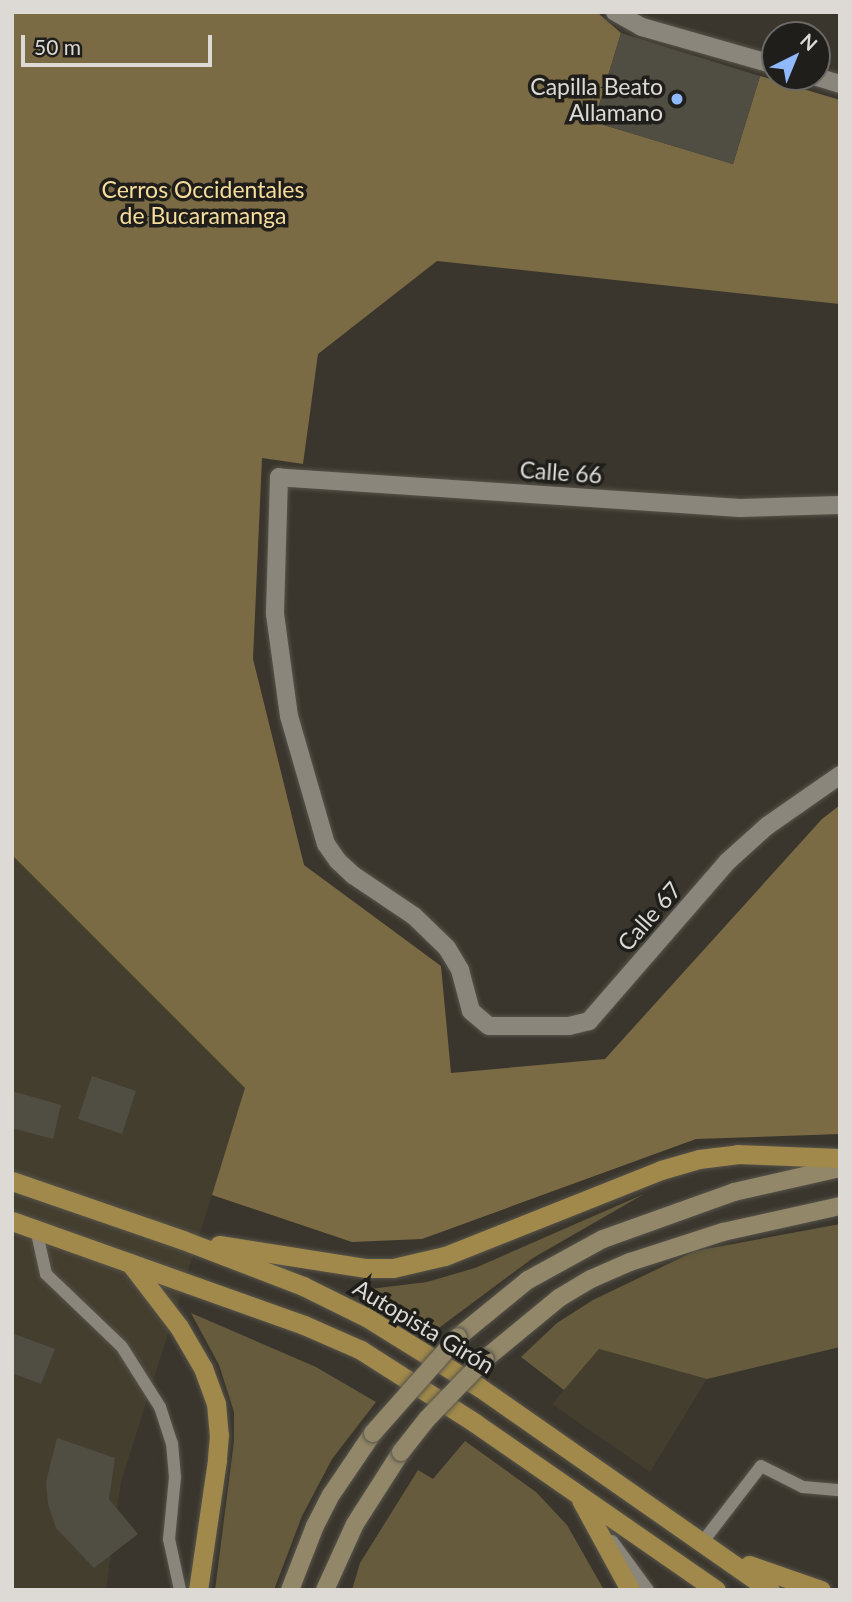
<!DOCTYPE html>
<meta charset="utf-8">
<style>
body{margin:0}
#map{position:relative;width:852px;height:1602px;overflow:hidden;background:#3a362d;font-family:Lato,sans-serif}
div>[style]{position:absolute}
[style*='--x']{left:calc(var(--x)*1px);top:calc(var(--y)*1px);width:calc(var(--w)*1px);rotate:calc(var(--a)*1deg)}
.built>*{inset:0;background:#443e2f}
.green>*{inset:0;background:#665b3c}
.forest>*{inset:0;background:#7a6b45}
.building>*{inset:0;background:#504d43}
.roads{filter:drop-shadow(0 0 2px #56534b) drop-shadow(0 0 2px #56534b)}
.service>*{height:12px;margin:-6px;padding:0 6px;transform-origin:6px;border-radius:6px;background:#8a867b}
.minor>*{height:18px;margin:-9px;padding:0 9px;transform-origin:9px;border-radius:9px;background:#8a867b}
.tertiary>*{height:18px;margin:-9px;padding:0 9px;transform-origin:9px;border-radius:9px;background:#8a867b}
.secondary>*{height:18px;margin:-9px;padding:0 9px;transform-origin:9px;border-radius:9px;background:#928768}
.trunk>*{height:19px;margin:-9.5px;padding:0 9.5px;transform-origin:9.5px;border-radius:9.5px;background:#a0894a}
.bridges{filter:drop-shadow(0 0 2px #56534b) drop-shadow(0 0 2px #56534b)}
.secondary-bridge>*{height:18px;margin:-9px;padding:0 9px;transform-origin:9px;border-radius:9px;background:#928768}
.dots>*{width:19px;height:19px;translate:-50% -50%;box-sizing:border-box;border:4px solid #1f1e1a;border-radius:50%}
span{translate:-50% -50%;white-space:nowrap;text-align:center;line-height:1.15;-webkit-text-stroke:7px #1f1e1a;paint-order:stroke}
.poi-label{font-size:23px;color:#dddad5}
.right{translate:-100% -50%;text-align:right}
.park-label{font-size:23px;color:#f7dd9c}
.street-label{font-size:23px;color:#dddad5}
.frame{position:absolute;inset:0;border:14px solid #dddad5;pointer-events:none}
.north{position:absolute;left:761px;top:21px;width:70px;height:70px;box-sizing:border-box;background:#1f1e1a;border:2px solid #6b6965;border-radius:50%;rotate:43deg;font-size:19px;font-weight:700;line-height:28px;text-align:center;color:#dddad5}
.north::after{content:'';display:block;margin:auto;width:24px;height:32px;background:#8fb8fd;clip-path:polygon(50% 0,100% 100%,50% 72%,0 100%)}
.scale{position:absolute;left:21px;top:35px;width:191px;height:32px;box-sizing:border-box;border:4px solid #dddad5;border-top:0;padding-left:9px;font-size:21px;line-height:24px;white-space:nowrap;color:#dddad5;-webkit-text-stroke:5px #1f1e1a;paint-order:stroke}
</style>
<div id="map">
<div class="built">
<div style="clip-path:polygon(12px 855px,246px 1088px,121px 1482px,106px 1590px,12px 1590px)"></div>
<div style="clip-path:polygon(599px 1349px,707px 1379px,650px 1472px,552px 1404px)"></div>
</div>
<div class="green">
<div style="clip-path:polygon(644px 1194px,533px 1258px,436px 1330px,362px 1290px,427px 1282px,475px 1268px)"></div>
<div style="clip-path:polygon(840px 1224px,840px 1347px,707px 1379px,599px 1349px,564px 1390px,521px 1357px,557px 1323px,593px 1300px,695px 1251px)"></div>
<div style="clip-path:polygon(191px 1313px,316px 1367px,376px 1402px,332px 1459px,302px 1516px,274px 1590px,215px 1590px,234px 1441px,234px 1412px,219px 1365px)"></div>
<div style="clip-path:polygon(465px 1441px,536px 1492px,567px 1525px,604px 1590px,352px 1590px,360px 1563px,418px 1470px,433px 1479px)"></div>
</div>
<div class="forest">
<div style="clip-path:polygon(12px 12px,597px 12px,621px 33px,594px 122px,733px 164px,760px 76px,840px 100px,840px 304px,437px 261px,318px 354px,303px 464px,262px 458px,253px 659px,304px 865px,441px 966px,451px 1073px,605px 1059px,822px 819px,840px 805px,840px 1134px,696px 1139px,422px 1239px,352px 1242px,212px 1195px,245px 1088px,12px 855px)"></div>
</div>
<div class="building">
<div style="clip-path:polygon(621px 33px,760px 76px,733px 164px,594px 122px)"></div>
<div style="clip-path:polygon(92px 1076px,136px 1091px,122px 1134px,78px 1119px)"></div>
<div style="clip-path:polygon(12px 1091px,61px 1105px,53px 1139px,12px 1128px)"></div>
<div style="clip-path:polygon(12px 1333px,55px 1349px,41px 1384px,12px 1373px)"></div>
<div style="clip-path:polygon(57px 1438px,115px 1458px,109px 1499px,138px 1534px,94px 1568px,56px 1528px,48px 1504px,46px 1482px)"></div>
</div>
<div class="roads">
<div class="service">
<div style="--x:36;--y:1229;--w:46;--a:77.5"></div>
<div style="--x:46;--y:1274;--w:105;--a:43.8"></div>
<div style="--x:122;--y:1347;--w:71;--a:57.7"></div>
<div style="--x:160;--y:1407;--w:38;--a:72"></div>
<div style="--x:172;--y:1443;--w:34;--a:85"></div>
<div style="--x:175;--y:1477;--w:62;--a:95.5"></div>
<div style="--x:169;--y:1539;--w:52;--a:77.8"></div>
<div style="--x:612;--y:1541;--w:61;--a:53.7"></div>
<div style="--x:701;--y:1544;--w:98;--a:-52.4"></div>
<div style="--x:761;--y:1466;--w:47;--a:26.6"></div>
<div style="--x:803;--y:1487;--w:37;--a:5"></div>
</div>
<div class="minor">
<div style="--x:840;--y:505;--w:100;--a:178.3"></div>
<div style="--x:740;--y:508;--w:462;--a:-176.2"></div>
<div style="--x:279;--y:477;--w:137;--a:91.7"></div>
<div style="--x:275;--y:614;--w:103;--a:82.2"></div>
<div style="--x:289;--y:716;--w:133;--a:73.9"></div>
<div style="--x:326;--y:844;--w:21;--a:55"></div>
<div style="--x:338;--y:861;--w:21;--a:43"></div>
<div style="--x:353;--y:875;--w:73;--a:33.9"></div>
<div style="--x:414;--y:916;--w:46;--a:44.1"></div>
<div style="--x:447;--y:948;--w:26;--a:59"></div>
<div style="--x:460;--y:970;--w:42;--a:75"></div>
<div style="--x:471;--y:1011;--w:23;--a:40"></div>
<div style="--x:489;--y:1026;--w:80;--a:0"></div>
<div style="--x:569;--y:1026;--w:21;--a:-14"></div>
<div style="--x:589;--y:1021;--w:211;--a:-49"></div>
<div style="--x:727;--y:862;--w:54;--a:-42"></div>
<div style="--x:767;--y:826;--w:89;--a:-34.9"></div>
</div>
<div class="tertiary">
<div style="--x:615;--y:12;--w:31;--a:29"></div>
<div style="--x:642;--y:27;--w:138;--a:15.9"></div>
<div style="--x:817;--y:77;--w:24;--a:17"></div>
</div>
<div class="secondary">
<div style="--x:458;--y:1337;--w:90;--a:-39.2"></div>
<div style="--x:528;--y:1280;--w:85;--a:-28.7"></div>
<div style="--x:603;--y:1239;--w:139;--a:-19.7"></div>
<div style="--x:734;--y:1192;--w:109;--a:-12.8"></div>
<div style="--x:485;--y:1359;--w:96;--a:-39.5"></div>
<div style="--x:559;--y:1298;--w:37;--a:-31"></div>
<div style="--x:591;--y:1279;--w:43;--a:-23.6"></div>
<div style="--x:630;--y:1262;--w:98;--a:-17.9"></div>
<div style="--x:723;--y:1232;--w:120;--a:-12.5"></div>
<div style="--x:290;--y:1590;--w:69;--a:-68.7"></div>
<div style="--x:315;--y:1526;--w:35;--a:-63"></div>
<div style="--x:331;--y:1495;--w:75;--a:-55.9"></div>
<div style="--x:325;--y:1590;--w:72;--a:-65.6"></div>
<div style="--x:355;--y:1524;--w:85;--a:-57.4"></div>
</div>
<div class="trunk">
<div style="--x:12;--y:1181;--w:181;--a:19"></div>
<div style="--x:183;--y:1240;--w:129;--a:21"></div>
<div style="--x:303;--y:1286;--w:70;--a:26.2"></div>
<div style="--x:366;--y:1317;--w:133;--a:31.8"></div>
<div style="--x:479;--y:1387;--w:355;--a:34.9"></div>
<div style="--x:12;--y:1221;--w:310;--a:19.6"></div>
<div style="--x:304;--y:1325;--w:62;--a:23.7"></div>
<div style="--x:361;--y:1350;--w:135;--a:32.6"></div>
<div style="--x:475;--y:1423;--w:293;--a:34.7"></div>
<div style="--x:219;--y:1245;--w:149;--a:8.9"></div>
<div style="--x:366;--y:1268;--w:27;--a:0"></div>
<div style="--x:393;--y:1268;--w:53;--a:-13"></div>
<div style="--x:445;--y:1256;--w:232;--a:-21.7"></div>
<div style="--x:661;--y:1170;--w:40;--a:-16"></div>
<div style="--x:699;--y:1159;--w:38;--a:-7"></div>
<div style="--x:737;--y:1154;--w:103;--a:2.2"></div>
<div style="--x:130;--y:1263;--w:81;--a:52.6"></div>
<div style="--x:179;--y:1327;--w:48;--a:59.7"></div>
<div style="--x:203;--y:1368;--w:37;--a:70"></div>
<div style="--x:216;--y:1403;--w:32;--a:85"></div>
<div style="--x:219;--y:1435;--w:25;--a:95"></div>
<div style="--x:217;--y:1460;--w:131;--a:98.3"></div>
<div style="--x:581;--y:1500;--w:102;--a:61.4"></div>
<div style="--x:749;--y:1565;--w:76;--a:19.1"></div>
</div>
</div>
<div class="bridges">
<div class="secondary-bridge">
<div style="--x:373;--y:1433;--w:128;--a:-48.5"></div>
<div style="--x:401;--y:1452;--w:42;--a:-51.8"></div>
<div style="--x:427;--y:1419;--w:83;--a:-46"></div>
</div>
</div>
<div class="dots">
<div style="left:677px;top:99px;background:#8fb8fd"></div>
</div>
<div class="poi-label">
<span class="right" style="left:663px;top:99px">Capilla Beato<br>Allamano</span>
</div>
<div class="park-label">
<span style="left:203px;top:202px">Cerros Occidentales<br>de Bucaramanga</span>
</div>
<div class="street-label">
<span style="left:561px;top:472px;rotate:4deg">Calle 66</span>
<span style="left:649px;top:916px;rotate:-49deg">Calle 67</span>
<span style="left:424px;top:1326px;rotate:31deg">Autopista Girón</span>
</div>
<div class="frame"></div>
<div class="north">N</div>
<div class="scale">50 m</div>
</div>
